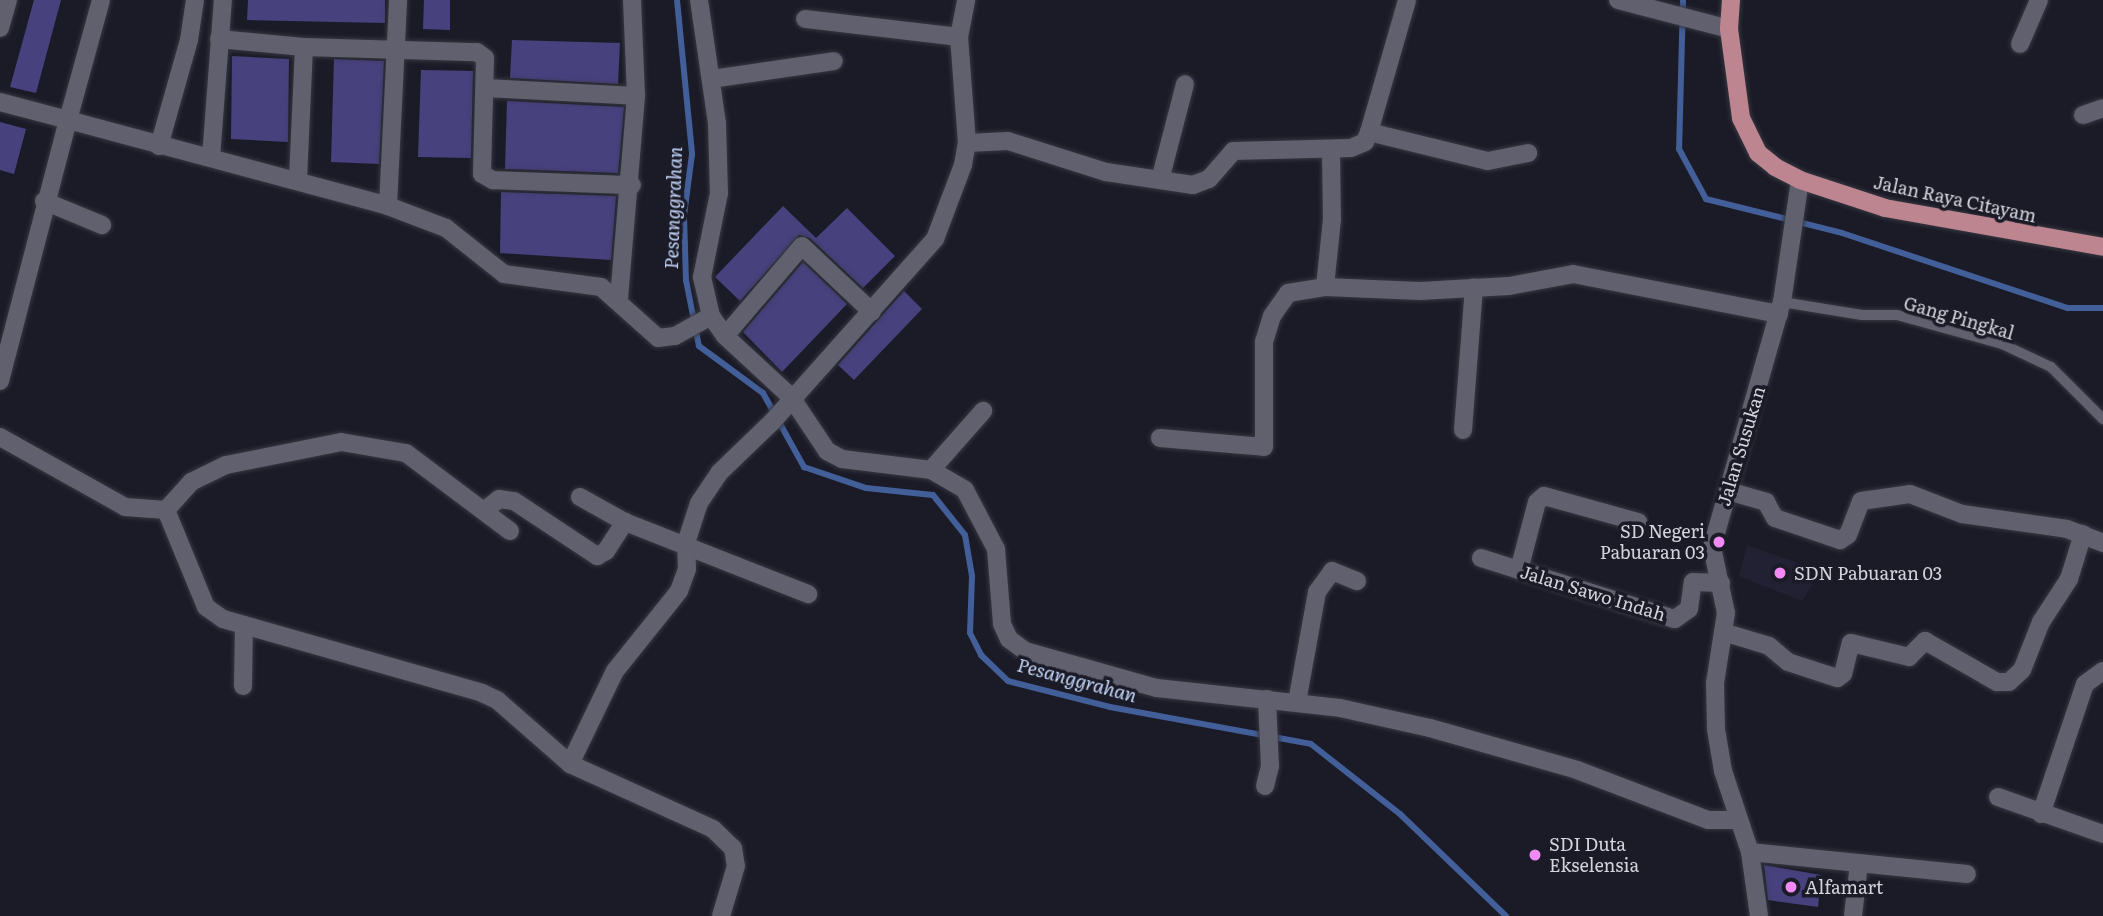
<!DOCTYPE html>
<style>
body{margin:0}
#map{position:relative;width:2103px;height:916px;overflow:hidden;background:#1b1b27;font-family:Literata,serif}
div>[style]{position:absolute}
[style*='--x']{left:calc(var(--x)*1px);top:calc(var(--y)*1px);width:calc(var(--w)*1px);rotate:calc(var(--a)*1deg)}
.built>*{inset:0;background:#222133}
.stream>*{height:6px;margin:-3px;padding:0 3px;transform-origin:3px;border-radius:3px;background:#435f99}
.building>*{inset:0;background:#47417e}
.roads{filter:drop-shadow(0 0 2px #373741) drop-shadow(0 0 2px #373741)}
.service>*{height:10px;margin:-5px;padding:0 5px;transform-origin:5px;border-radius:5px;background:#60606f}
.minor>*{height:18px;margin:-9px;padding:0 9px;transform-origin:9px;border-radius:9px;background:#60606f}
.tertiary>*{height:18px;margin:-9px;padding:0 9px;transform-origin:9px;border-radius:9px;background:#60606f}
.primary>*{height:18px;margin:-9px;padding:0 9px;transform-origin:9px;border-radius:9px;background:#bd858f}
.dots>*{width:19px;height:19px;translate:-50% -50%;box-sizing:border-box;border:4px solid #1b1b27;border-radius:50%}
span{translate:-50% -50%;white-space:nowrap;text-align:center;line-height:1.15;-webkit-text-stroke:7px #1b1b27;paint-order:stroke}
.street-label{font-size:18px;color:#d3d3dc}
.poi-label{font-size:18px;color:#d3d3dc}
.right{translate:-100% -50%;text-align:right}
.left{translate:0 -50%;text-align:left}
.water-label{font-size:19px;color:#c5d7fa;font-style:italic}
</style>
<div id="map">
<div class="built">
<div style="clip-path:polygon(1747px 545px,1821px 571px,1802px 601px,1739px 576px)"></div>
</div>
<div class="stream">
<div style="--x:677;--y:0;--w:155;--a:84.4"></div>
<div style="--x:692;--y:154;--w:63;--a:97.4"></div>
<div style="--x:684;--y:216;--w:64;--a:88.2"></div>
<div style="--x:686;--y:280;--w:67;--a:78.9"></div>
<div style="--x:699;--y:346;--w:79;--a:36.3"></div>
<div style="--x:763;--y:393;--w:85;--a:61"></div>
<div style="--x:804;--y:467;--w:65;--a:18.7"></div>
<div style="--x:866;--y:488;--w:67;--a:6"></div>
<div style="--x:933;--y:495;--w:51;--a:51.3"></div>
<div style="--x:965;--y:535;--w:42;--a:80.3"></div>
<div style="--x:972;--y:576;--w:57;--a:92"></div>
<div style="--x:970;--y:633;--w:25;--a:63"></div>
<div style="--x:981;--y:655;--w:37;--a:44"></div>
<div style="--x:1008;--y:681;--w:105;--a:14.3"></div>
<div style="--x:1110;--y:707;--w:204;--a:10.4"></div>
<div style="--x:1311;--y:744;--w:113;--a:38.2"></div>
<div style="--x:1400;--y:814;--w:147;--a:43.9"></div>
<div style="--x:1683;--y:0;--w:149;--a:91.5"></div>
<div style="--x:1679;--y:149;--w:57;--a:61.6"></div>
<div style="--x:1706;--y:199;--w:140;--a:14"></div>
<div style="--x:1842;--y:233;--w:238;--a:18.4"></div>
<div style="--x:2068;--y:308;--w:35;--a:0"></div>
</div>
<div class="building">
<div style="clip-path:polygon(34px 0,61px 0,36px 93px,10px 87px)"></div>
<div style="clip-path:polygon(248px 0,385px 0,385px 23px,247px 20px)"></div>
<div style="clip-path:polygon(424px 0,450px 0,450px 30px,423px 29px)"></div>
<div style="clip-path:polygon(512px 40px,620px 43px,618px 84px,510px 78px)"></div>
<div style="clip-path:polygon(232px 56px,289px 59px,288px 142px,231px 139px)"></div>
<div style="clip-path:polygon(334px 59px,384px 61px,379px 164px,331px 162px)"></div>
<div style="clip-path:polygon(421px 70px,473px 71px,471px 158px,418px 157px)"></div>
<div style="clip-path:polygon(507px 101px,624px 107px,618px 173px,505px 169px)"></div>
<div style="clip-path:polygon(0 122px,26px 129px,14px 174px,0 170px)"></div>
<div style="clip-path:polygon(501px 192px,616px 196px,611px 260px,500px 253px)"></div>
<div style="clip-path:polygon(783px 206px,816px 238px,847px 208px,895px 256px,863px 288px,810px 238px,799px 235px,740px 301px,715px 277px)"></div>
<div style="clip-path:polygon(803px 262px,847px 304px,782px 372px,743px 332px)"></div>
<div style="clip-path:polygon(904px 291px,922px 309px,854px 380px,838px 365px)"></div>
<div style="clip-path:polygon(1764px 865px,1821px 875px,1818px 907px,1768px 900px)"></div>
</div>
<div class="roads">
<div class="service">
<div style="--x:1782;--y:302;--w:81;--a:9.2"></div>
<div style="--x:1862;--y:315;--w:35;--a:0"></div>
<div style="--x:1897;--y:315;--w:109;--a:15.4"></div>
<div style="--x:2002;--y:344;--w:54;--a:25.1"></div>
<div style="--x:2051;--y:367;--w:74;--a:45"></div>
</div>
<div class="minor">
<div style="--x:632;--y:0;--w:96;--a:87.6"></div>
<div style="--x:699;--y:0;--w:124;--a:81.7"></div>
<div style="--x:717;--y:123;--w:70;--a:88.4"></div>
<div style="--x:719;--y:193;--w:86;--a:101.4"></div>
<div style="--x:702;--y:277;--w:40;--a:77"></div>
<div style="--x:711;--y:316;--w:24;--a:55"></div>
<div style="--x:725;--y:336;--w:90;--a:42.7"></div>
<div style="--x:791;--y:397;--w:65;--a:56.3"></div>
<div style="--x:827;--y:451;--w:17;--a:28"></div>
<div style="--x:842;--y:459;--w:90;--a:7"></div>
<div style="--x:931;--y:470;--w:39;--a:30"></div>
<div style="--x:965;--y:490;--w:67;--a:62.3"></div>
<div style="--x:996;--y:549;--w:75;--a:85.4"></div>
<div style="--x:1002;--y:624;--w:17;--a:65"></div>
<div style="--x:1009;--y:639;--w:20;--a:37"></div>
<div style="--x:1025;--y:651;--w:137;--a:15.7"></div>
<div style="--x:1157;--y:688;--w:184;--a:6.2"></div>
<div style="--x:1340;--y:708;--w:92;--a:12.5"></div>
<div style="--x:1430;--y:728;--w:153;--a:15.9"></div>
<div style="--x:1577;--y:770;--w:140;--a:20.9"></div>
<div style="--x:1708;--y:820;--w:30;--a:0"></div>
<div style="--x:1618;--y:0;--w:115;--a:14.6"></div>
<div style="--x:0;--y:28;--w:29;--a:-74"></div>
<div style="--x:959;--y:37;--w:38;--a:-79"></div>
<div style="--x:219;--y:39;--w:85;--a:5.4"></div>
<div style="--x:304;--y:47;--w:173;--a:1.7"></div>
<div style="--x:477;--y:52;--w:10;--a:37"></div>
<div style="--x:485;--y:58;--w:116;--a:91.5"></div>
<div style="--x:482;--y:174;--w:13;--a:29"></div>
<div style="--x:493;--y:180;--w:139;--a:2.1"></div>
<div style="--x:2020;--y:44;--w:48;--a:-66.6"></div>
<div style="--x:711;--y:79;--w:124;--a:-8.3"></div>
<div style="--x:485;--y:88;--w:151;--a:3"></div>
<div style="--x:636;--y:96;--w:205;--a:94.8"></div>
<div style="--x:0;--y:102;--w:70;--a:14.8"></div>
<div style="--x:68;--y:120;--w:124;--a:-74.6"></div>
<div style="--x:2083;--y:115;--w:21;--a:-19"></div>
<div style="--x:1369;--y:132;--w:122;--a:13.7"></div>
<div style="--x:1488;--y:161;--w:41;--a:-11.3"></div>
<div style="--x:967;--y:143;--w:41;--a:-2.8"></div>
<div style="--x:1008;--y:141;--w:103;--a:17.6"></div>
<div style="--x:1106;--y:172;--w:88;--a:8.5"></div>
<div style="--x:1193;--y:185;--w:17;--a:-21"></div>
<div style="--x:1209;--y:179;--w:37;--a:-49"></div>
<div style="--x:1233;--y:151;--w:118;--a:-1.5"></div>
<div style="--x:1351;--y:148;--w:15;--a:-23"></div>
<div style="--x:1365;--y:142;--w:11;--a:-68"></div>
<div style="--x:1369;--y:132;--w:137;--a:-73.9"></div>
<div style="--x:159;--y:146;--w:110;--a:-74.2"></div>
<div style="--x:189;--y:40;--w:40;--a:-81.5"></div>
<div style="--x:1331;--y:151;--w:68;--a:89.2"></div>
<div style="--x:1332;--y:219;--w:68;--a:95.9"></div>
<div style="--x:1325;--y:287;--w:95;--a:2.4"></div>
<div style="--x:1420;--y:291;--w:89;--a:-3.2"></div>
<div style="--x:1509;--y:286;--w:65;--a:-10.6"></div>
<div style="--x:1573;--y:274;--w:210;--a:11"></div>
<div style="--x:211;--y:158;--w:158;--a:-85.7"></div>
<div style="--x:298;--y:179;--w:132;--a:-87.4"></div>
<div style="--x:1160;--y:180;--w:99;--a:-75.4"></div>
<div style="--x:44;--y:201;--w:63;--a:22.5"></div>
<div style="--x:388;--y:206;--w:206;--a:-87.2"></div>
<div style="--x:725;--y:336;--w:118;--a:-49.5"></div>
<div style="--x:802;--y:246;--w:96;--a:43.3"></div>
<div style="--x:0;--y:381;--w:270;--a:-75.4"></div>
<div style="--x:68;--y:120;--w:331;--a:15"></div>
<div style="--x:388;--y:206;--w:62;--a:20.8"></div>
<div style="--x:446;--y:228;--w:74;--a:38.4"></div>
<div style="--x:504;--y:274;--w:98;--a:7.6"></div>
<div style="--x:601;--y:287;--w:76;--a:41.8"></div>
<div style="--x:658;--y:338;--w:17;--a:-7"></div>
<div style="--x:675;--y:336;--w:41;--a:-29.1"></div>
<div style="--x:1463;--y:430;--w:143;--a:-85.6"></div>
<div style="--x:0;--y:437;--w:143;--a:29.2"></div>
<div style="--x:125;--y:507;--w:41;--a:4.2"></div>
<div style="--x:1160;--y:438;--w:104;--a:4.9"></div>
<div style="--x:1264;--y:447;--w:105;--a:-90"></div>
<div style="--x:1264;--y:342;--w:27;--a:-73"></div>
<div style="--x:1272;--y:316;--w:28;--a:-55"></div>
<div style="--x:1288;--y:293;--w:37;--a:-9"></div>
<div style="--x:931;--y:470;--w:79;--a:-48.6"></div>
<div style="--x:1728;--y:491;--w:40;--a:16"></div>
<div style="--x:1766;--y:502;--w:18;--a:61"></div>
<div style="--x:1775;--y:518;--w:69;--a:18.7"></div>
<div style="--x:1840;--y:540;--w:9;--a:-32"></div>
<div style="--x:1848;--y:535;--w:36;--a:-69"></div>
<div style="--x:1861;--y:501;--w:49;--a:-8.1"></div>
<div style="--x:1910;--y:494;--w:56;--a:21"></div>
<div style="--x:1962;--y:514;--w:106;--a:8.1"></div>
<div style="--x:2067;--y:529;--w:39;--a:21"></div>
<div style="--x:580;--y:497;--w:51;--a:29.1"></div>
<div style="--x:625;--y:522;--w:197;--a:21.5"></div>
<div style="--x:166;--y:510;--w:105;--a:67.6"></div>
<div style="--x:206;--y:607;--w:21;--a:35"></div>
<div style="--x:223;--y:619;--w:269;--a:15.9"></div>
<div style="--x:482;--y:693;--w:17;--a:25"></div>
<div style="--x:497;--y:700;--w:97;--a:41.2"></div>
<div style="--x:570;--y:764;--w:157;--a:24.4"></div>
<div style="--x:713;--y:829;--w:28;--a:44"></div>
<div style="--x:733;--y:848;--w:18;--a:81"></div>
<div style="--x:736;--y:866;--w:52;--a:106.7"></div>
<div style="--x:166;--y:510;--w:38;--a:-48"></div>
<div style="--x:191;--y:482;--w:39;--a:-26"></div>
<div style="--x:226;--y:465;--w:117;--a:-11.3"></div>
<div style="--x:341;--y:442;--w:66;--a:9.6"></div>
<div style="--x:406;--y:453;--w:130;--a:36.9"></div>
<div style="--x:485;--y:510;--w:18;--a:-38"></div>
<div style="--x:499;--y:499;--w:15;--a:8"></div>
<div style="--x:514;--y:501;--w:100;--a:33.5"></div>
<div style="--x:597;--y:556;--w:10;--a:-29"></div>
<div style="--x:606;--y:551;--w:35;--a:-57"></div>
<div style="--x:1481;--y:558;--w:203;--a:17.5"></div>
<div style="--x:1675;--y:619;--w:17;--a:-36"></div>
<div style="--x:1689;--y:609;--w:27;--a:-82"></div>
<div style="--x:1693;--y:582;--w:28;--a:2"></div>
<div style="--x:1519;--y:570;--w:70;--a:-75.2"></div>
<div style="--x:1537;--y:502;--w:9;--a:-41"></div>
<div style="--x:1544;--y:496;--w:98;--a:15.5"></div>
<div style="--x:1723;--y:632;--w:48;--a:16.9"></div>
<div style="--x:1769;--y:646;--w:25;--a:40"></div>
<div style="--x:1788;--y:662;--w:52;--a:18.1"></div>
<div style="--x:1837;--y:678;--w:7;--a:-34"></div>
<div style="--x:1843;--y:674;--w:32;--a:-76"></div>
<div style="--x:1851;--y:643;--w:60;--a:13.6"></div>
<div style="--x:1909;--y:657;--w:23;--a:-45"></div>
<div style="--x:1925;--y:641;--w:83;--a:29.7"></div>
<div style="--x:1997;--y:682;--w:12;--a:0"></div>
<div style="--x:2009;--y:682;--w:18;--a:-43"></div>
<div style="--x:2022;--y:670;--w:52;--a:-68.4"></div>
<div style="--x:2041;--y:622;--w:51;--a:-56.9"></div>
<div style="--x:2069;--y:579;--w:47;--a:-72.7"></div>
<div style="--x:243;--y:686;--w:61;--a:-89.1"></div>
<div style="--x:1297;--y:702;--w:112;--a:-79.7"></div>
<div style="--x:1317;--y:592;--w:26;--a:-54"></div>
<div style="--x:1332;--y:571;--w:27;--a:22"></div>
<div style="--x:570;--y:764;--w:103;--a:-64.2"></div>
<div style="--x:615;--y:671;--w:102;--a:-51.3"></div>
<div style="--x:679;--y:591;--w:23;--a:-70"></div>
<div style="--x:687;--y:569;--w:26;--a:-92"></div>
<div style="--x:686;--y:543;--w:42;--a:-72"></div>
<div style="--x:699;--y:503;--w:37;--a:-56"></div>
<div style="--x:720;--y:472;--w:72;--a:-43.9"></div>
<div style="--x:772;--y:422;--w:245;--a:-48.3"></div>
<div style="--x:935;--y:239;--w:79;--a:-69.3"></div>
<div style="--x:963;--y:165;--w:22;--a:-80"></div>
<div style="--x:967;--y:143;--w:106;--a:-94.3"></div>
<div style="--x:959;--y:37;--w:155;--a:-173.3"></div>
<div style="--x:1265;--y:786;--w:21;--a:-76"></div>
<div style="--x:1270;--y:766;--w:67;--a:-92.6"></div>
<div style="--x:1998;--y:797;--w:111;--a:19.4"></div>
<div style="--x:2041;--y:814;--w:137;--a:-71.3"></div>
<div style="--x:2085;--y:684;--w:22;--a:-36"></div>
<div style="--x:1750;--y:852;--w:218;--a:5.8"></div>
<div style="--x:1853;--y:916;--w:53;--a:-83.5"></div>
</div>
<div class="tertiary">
<div style="--x:1759;--y:916;--w:65;--a:-98"></div>
<div style="--x:1750;--y:852;--w:85;--a:-108.4"></div>
<div style="--x:1723;--y:771;--w:43;--a:-99.5"></div>
<div style="--x:1716;--y:729;--w:46;--a:-91.2"></div>
<div style="--x:1715;--y:683;--w:71;--a:-81.1"></div>
<div style="--x:1726;--y:613;--w:67;--a:-102"></div>
<div style="--x:1712;--y:547;--w:255;--a:-74.1"></div>
<div style="--x:1782;--y:302;--w:123;--a:-81.6"></div>
</div>
<div class="primary">
<div style="--x:1731;--y:0;--w:29;--a:94"></div>
<div style="--x:1729;--y:29;--w:90;--a:82.3"></div>
<div style="--x:1741;--y:118;--w:39;--a:64"></div>
<div style="--x:1758;--y:153;--w:22;--a:39"></div>
<div style="--x:1775;--y:167;--w:28;--a:27"></div>
<div style="--x:1800;--y:180;--w:89;--a:18.2"></div>
<div style="--x:1885;--y:208;--w:221;--a:10.1"></div>
</div>
</div>
<div class="dots">
<div style="left:1719px;top:542px;background:#f18af4"></div>
<div style="left:1780px;top:573px;background:#f18af4"></div>
<div style="left:1535px;top:855px;background:#f18af4"></div>
<div style="left:1791px;top:887px;background:#f18af4"></div>
</div>
<div class="street-label">
<span style="left:1955px;top:199px;rotate:12deg">Jalan Raya Citayam</span>
<span style="left:1959px;top:318px;rotate:16deg">Gang Pingkal</span>
<span style="left:1741px;top:446px;rotate:-73deg">Jalan Susukan</span>
<span style="left:1593px;top:593px;rotate:17deg">Jalan Sawo Indah</span>
</div>
<div class="poi-label">
<span class="right" style="left:1705px;top:542px">SD Negeri<br>Pabuaran 03</span>
<span class="left" style="left:1794px;top:573px">SDN Pabuaran 03</span>
<span class="left" style="left:1549px;top:855px">SDI Duta<br>Ekselensia</span>
<span class="left" style="left:1805px;top:887px">Alfamart</span>
</div>
<div class="water-label">
<span style="left:673px;top:208px;rotate:-88deg">Pesanggrahan</span>
<span style="left:1077px;top:680px;rotate:15deg">Pesanggrahan</span>
</div>
</div>
